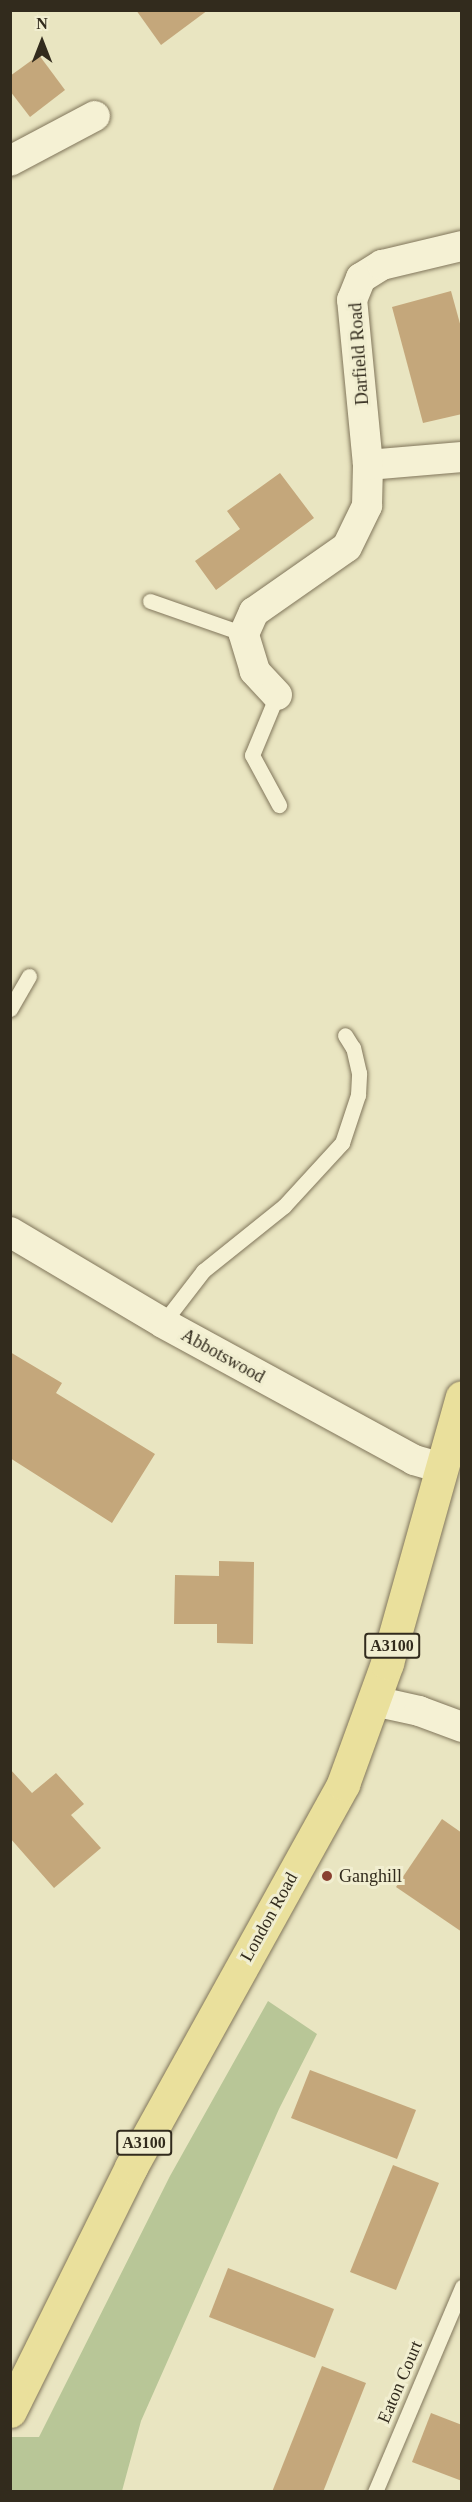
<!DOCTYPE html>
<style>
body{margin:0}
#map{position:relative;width:472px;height:2502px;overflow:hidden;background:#e9e5c1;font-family:"Times New Roman",serif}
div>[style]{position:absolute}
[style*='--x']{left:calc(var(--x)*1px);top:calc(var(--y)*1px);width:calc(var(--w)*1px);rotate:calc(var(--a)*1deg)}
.green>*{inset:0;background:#b8c697}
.building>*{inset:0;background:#c4a77b}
.roads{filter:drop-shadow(0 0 2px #81765b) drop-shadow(0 0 2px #81765b)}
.service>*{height:15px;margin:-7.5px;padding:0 7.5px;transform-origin:7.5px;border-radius:7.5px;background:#f5f1d4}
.minor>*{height:30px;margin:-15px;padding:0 15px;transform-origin:15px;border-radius:15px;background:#f5f1d4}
.primary>*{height:33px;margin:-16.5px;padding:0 16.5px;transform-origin:16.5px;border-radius:16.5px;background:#eae09c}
.dots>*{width:16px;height:16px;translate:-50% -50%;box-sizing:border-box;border:3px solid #f1eed0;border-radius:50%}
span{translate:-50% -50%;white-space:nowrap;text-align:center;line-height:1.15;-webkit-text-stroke:6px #f1eed0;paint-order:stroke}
.shield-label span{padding:2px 4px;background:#f1eed0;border:2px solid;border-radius:4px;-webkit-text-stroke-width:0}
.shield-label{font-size:16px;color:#322b1d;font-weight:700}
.street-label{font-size:18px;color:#322b1d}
.poi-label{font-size:18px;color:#322b1d}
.left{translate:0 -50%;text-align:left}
.frame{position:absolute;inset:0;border:12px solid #322b1d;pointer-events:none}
.north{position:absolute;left:12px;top:12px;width:60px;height:60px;-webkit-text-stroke:4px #f1eed0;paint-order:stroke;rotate:0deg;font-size:16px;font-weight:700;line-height:24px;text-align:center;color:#322b1d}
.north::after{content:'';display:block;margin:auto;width:21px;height:27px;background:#322b1d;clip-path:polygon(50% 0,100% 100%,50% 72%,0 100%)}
</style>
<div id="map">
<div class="green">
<div style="clip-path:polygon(268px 2001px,317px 2034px,279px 2109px,141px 2421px,122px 2491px,11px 2491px,11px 2437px,39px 2437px,170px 2176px)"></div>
</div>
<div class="building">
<div style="clip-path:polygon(136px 10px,208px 10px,161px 45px)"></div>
<div style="clip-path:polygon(39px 55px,65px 90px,30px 117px,10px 91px,10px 76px)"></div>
<div style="clip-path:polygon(451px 291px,462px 331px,462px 414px,423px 423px,392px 307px)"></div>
<div style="clip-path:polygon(280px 473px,314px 518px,216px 590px,195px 561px,240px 529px,227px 511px)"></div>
<div style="clip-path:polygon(10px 1352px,62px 1383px,56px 1393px,155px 1454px,112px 1523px,10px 1458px)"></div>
<div style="clip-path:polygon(219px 1561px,254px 1562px,253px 1644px,217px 1643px,217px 1624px,174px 1624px,175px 1575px,219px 1576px)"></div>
<div style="clip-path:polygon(10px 1769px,32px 1793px,56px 1773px,84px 1804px,71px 1815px,101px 1848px,54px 1888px,10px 1838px)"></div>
<div style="clip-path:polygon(442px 1819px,462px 1833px,462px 1932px,396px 1887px)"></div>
<div style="clip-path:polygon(310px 2070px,416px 2110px,397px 2159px,291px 2118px)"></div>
<div style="clip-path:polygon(393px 2165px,439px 2183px,396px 2290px,350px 2272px)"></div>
<div style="clip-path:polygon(228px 2268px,334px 2309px,315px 2358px,209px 2317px)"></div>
<div style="clip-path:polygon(322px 2366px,366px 2383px,323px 2492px,272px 2492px)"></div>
<div style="clip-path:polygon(431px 2413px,462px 2425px,462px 2481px,412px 2462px)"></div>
</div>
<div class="roads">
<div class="service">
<div style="--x:150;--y:601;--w:100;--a:19.3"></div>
<div style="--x:277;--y:695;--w:65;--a:112.6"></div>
<div style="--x:252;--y:755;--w:57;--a:61.6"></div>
<div style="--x:10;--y:1009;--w:38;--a:-60"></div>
<div style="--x:163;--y:1323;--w:66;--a:-52.4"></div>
<div style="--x:203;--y:1271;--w:104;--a:-38.7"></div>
<div style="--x:284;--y:1206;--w:86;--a:-47.4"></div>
<div style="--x:342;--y:1143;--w:51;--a:-71.6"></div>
<div style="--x:358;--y:1095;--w:22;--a:-87"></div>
<div style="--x:359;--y:1073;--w:26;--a:-103"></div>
<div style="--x:353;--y:1048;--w:15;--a:-122"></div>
<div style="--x:375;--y:2492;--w:223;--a:-67"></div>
</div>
<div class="minor">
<div style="--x:10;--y:161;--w:96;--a:-27.9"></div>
<div style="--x:368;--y:465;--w:94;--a:-4.9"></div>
<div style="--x:277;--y:695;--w:33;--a:-133"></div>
<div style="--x:255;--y:671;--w:39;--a:-107"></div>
<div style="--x:244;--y:634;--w:24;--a:-66"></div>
<div style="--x:254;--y:612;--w:113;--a:-35"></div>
<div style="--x:347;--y:547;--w:46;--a:-64"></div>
<div style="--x:367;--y:506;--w:41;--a:-88.6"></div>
<div style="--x:368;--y:465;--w:166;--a:-95.5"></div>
<div style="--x:352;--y:300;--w:24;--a:-68"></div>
<div style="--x:361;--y:278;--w:25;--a:-32"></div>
<div style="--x:382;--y:265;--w:82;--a:-13.4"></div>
<div style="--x:10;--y:1232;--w:178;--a:30.7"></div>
<div style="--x:163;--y:1323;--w:286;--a:28.6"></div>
<div style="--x:414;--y:1460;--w:29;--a:16"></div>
<div style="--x:374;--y:1701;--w:46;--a:12.5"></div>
<div style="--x:419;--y:1711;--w:46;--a:20.4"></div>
</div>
<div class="primary">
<div style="--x:10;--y:2411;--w:272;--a:-63.6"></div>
<div style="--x:131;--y:2167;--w:438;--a:-61"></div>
<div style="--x:343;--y:1784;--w:129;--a:-70"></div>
<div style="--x:387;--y:1663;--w:276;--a:-74.3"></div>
</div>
</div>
<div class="dots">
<div style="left:327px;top:1876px;background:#8a4030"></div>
</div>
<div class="shield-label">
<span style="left:392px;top:1646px">A3100</span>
<span style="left:144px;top:2143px">A3100</span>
</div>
<div class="street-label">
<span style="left:359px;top:354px;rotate:-94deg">Darfield Road</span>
<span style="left:223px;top:1356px;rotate:29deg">Abbotswood</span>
<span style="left:269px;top:1917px;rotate:-61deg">London Road</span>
<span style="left:400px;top:2382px;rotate:-67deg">Eaton Court</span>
</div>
<div class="poi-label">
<span class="left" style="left:339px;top:1876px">Ganghill</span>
</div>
<div class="frame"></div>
<div class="north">N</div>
</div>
